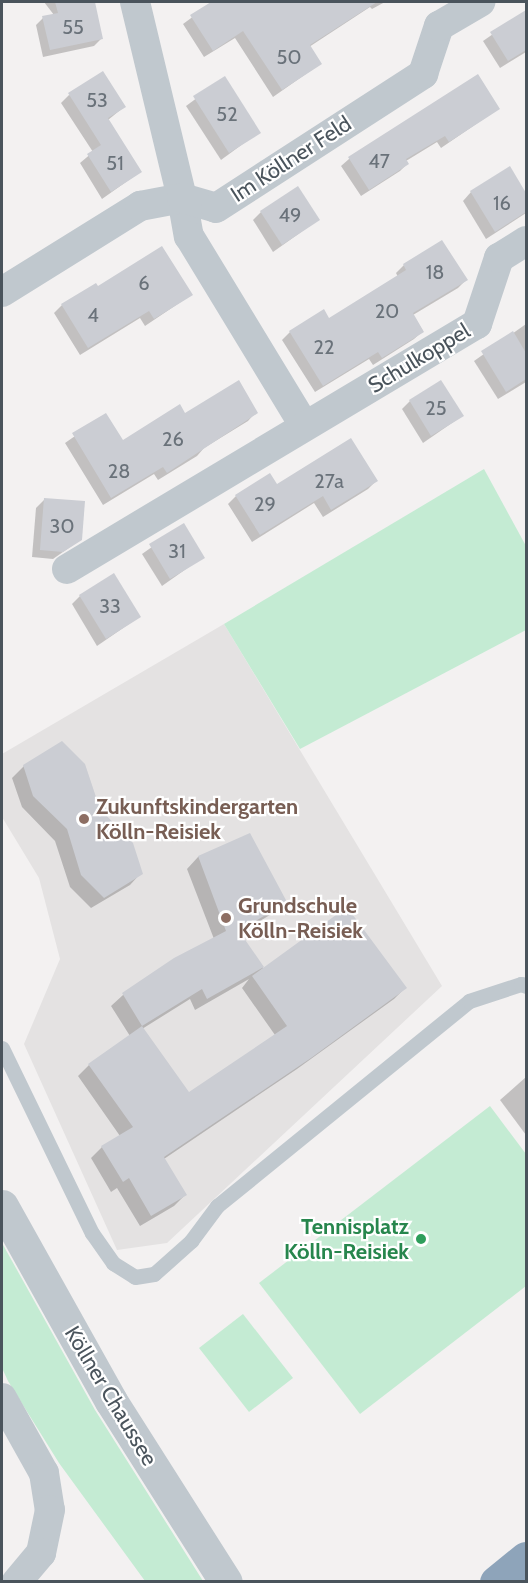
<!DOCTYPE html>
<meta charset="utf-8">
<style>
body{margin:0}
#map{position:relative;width:528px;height:1583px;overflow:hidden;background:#f3f1f1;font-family:Cabin,sans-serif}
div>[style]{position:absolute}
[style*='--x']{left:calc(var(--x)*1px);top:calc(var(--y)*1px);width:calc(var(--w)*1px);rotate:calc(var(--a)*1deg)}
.education>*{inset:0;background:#e4e2e2}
.green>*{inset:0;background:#c4ebd3}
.shadow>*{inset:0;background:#0003}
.building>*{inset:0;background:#cbcdd3}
.service>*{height:15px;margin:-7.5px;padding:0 7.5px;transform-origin:7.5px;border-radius:7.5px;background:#c0c8ce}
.minor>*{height:30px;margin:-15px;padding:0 15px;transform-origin:15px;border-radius:15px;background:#c0c8ce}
.tertiary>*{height:33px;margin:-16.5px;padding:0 16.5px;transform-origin:16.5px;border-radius:16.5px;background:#c0c8ce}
.motorway>*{height:33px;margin:-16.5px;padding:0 16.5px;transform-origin:16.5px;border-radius:16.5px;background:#8ea4ba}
.dots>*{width:16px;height:16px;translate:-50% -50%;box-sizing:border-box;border:3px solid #fff;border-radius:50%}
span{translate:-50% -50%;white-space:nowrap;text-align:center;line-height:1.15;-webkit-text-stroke:4.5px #fff;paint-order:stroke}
.number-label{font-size:20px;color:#6a727a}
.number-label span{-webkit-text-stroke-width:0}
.street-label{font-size:22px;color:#4a545c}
.education-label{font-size:22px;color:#785e54;font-weight:700}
.left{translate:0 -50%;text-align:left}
.leisure-label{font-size:22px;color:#27864d;font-weight:700}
.right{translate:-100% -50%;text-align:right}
.frame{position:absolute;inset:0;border:3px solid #4a545c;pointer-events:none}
</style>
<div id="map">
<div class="education">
<div style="clip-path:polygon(224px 624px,442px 986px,167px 1243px,117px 1250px,24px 1044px,60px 959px,39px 878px,2px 817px,2px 754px)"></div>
</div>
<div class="green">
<div style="clip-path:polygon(484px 469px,526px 546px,526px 630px,300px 749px,224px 624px)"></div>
<div style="clip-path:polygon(490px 1106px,526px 1154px,526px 1286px,360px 1414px,259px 1283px)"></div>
<div style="clip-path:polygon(2px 1243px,95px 1410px,203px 1581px,145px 1581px,59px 1463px,8px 1381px,2px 1368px)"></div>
<div style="clip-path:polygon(243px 1314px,293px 1378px,249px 1412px,199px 1348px)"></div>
</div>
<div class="shadow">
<div style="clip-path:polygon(44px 2px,93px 2px,102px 38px,94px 46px,43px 57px,36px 25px,43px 18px,54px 15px)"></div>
<div style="clip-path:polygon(213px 2px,385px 2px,372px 9px,370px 7px,309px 47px,320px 64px,273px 97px,235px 38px,204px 57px,183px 24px)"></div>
<div style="clip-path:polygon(526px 11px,526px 52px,500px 68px,483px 41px)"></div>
<div style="clip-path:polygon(224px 78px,259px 132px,221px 160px,186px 106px)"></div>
<div style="clip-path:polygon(69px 95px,124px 107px,108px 120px,140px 172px,102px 199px,80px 163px,93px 152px,61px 103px)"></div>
<div style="clip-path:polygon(498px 109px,441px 148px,437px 142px,406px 161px,407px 164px,400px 171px,361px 196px,341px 166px,349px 159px)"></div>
<div style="clip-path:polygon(510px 169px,526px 196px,526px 213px,486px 239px,463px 201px,471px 192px)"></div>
<div style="clip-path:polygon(261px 212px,318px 220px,273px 252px,253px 220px)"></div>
<div style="clip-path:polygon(442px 242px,466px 280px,458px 288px,413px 315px,423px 331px,414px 339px,373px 365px,369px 359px,315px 392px,282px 340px,290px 332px,329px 320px,398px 277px,396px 273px,404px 265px)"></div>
<div style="clip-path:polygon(98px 288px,191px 295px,145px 326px,140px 318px,80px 355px,54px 313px,62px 305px)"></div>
<div style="clip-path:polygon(526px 324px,526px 382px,498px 399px,474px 361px)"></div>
<div style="clip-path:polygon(410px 401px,462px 416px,423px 443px,402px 409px)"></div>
<div style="clip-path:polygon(256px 412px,248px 421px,204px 448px,197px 456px,158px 480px,154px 474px,103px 505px,65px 443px,105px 415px,122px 442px)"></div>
<div style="clip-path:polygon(376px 481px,368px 489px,323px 517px,314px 503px,252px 542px,228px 504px,236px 496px,276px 486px)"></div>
<div style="clip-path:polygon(44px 500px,80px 540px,53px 559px,32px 557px,36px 508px)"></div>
<div style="clip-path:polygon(183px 525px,203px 557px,162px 586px,142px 554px)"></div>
<div style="clip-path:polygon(80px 596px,139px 617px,97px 646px,72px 604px)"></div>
<div style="clip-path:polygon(24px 766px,98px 810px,141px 873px,130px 885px,91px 908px,70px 887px,55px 841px,22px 807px,12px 778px)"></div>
<div style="clip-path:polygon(evenodd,249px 835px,285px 901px,273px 913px,239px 934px,264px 969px,405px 988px,394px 999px,297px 1069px,164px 1159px,185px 1195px,174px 1206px,140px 1226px,117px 1188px,111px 1192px,91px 1158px,102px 1147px,120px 1136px,78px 1076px,89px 1065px,130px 1036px,111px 1006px,123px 995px,174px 959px,214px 939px,187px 869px,198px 857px,249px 835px,249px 979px,242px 988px,275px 1035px,188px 1094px,142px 1029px,190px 999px,195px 1010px,249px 979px)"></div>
<div style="clip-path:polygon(526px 1077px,526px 1135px,500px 1100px)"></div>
</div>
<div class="building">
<div style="clip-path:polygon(55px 2px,95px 2px,103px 39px,50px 50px,42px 16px,58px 13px)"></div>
<div style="clip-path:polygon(211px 2px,377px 2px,310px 45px,322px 64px,282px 90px,243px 31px,213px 51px,190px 15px)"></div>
<div style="clip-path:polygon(526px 10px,526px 50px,508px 61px,490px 32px)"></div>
<div style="clip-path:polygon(103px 71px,126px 107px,108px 118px,142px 172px,111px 192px,87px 154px,101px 145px,68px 93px)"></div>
<div style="clip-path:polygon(478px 74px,500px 109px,449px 142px,445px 136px,406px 159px,409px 164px,369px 190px,348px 157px)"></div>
<div style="clip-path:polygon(225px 76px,261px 133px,229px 153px,193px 96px)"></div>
<div style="clip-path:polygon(510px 166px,526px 193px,526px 212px,495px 232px,470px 191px)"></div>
<div style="clip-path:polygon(298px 186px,320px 220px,282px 245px,260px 211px)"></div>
<div style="clip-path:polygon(442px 240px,468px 280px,413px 313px,424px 332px,382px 358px,378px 352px,323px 386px,289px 331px,324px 309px,329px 318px,406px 270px,403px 264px)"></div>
<div style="clip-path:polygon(162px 246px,193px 295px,154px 319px,149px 311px,88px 348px,61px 304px,96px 283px,98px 286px)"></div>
<div style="clip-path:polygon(513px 331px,526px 353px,526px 379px,506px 392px,481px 351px)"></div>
<div style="clip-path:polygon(239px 380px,258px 413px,167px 473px,163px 467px,111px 498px,72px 433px,106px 413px,123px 440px,180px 404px,185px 413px)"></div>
<div style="clip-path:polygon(441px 380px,464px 416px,431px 436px,409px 400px)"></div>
<div style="clip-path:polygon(351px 438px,378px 481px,331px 510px,323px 496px,260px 535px,235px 495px,270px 473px,277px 484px)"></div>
<div style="clip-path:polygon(44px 498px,85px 501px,82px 540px,63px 552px,40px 550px)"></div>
<div style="clip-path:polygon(184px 523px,205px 558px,170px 579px,149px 544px)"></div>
<div style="clip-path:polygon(114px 573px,141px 617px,106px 639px,79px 595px)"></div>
<div style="clip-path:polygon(62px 741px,85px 764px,100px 809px,133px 843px,143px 874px,104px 898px,81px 875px,67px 829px,33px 796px,23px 765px)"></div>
<div style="clip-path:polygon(250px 833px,287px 902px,239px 931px,264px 967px,207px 999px,202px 989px,142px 1026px,122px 993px,174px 958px,226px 931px,198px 856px)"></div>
<div style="clip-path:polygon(347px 907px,407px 988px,311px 1058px,164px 1157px,187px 1195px,151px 1216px,129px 1178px,123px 1182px,101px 1146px,133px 1127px,88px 1064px,142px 1026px,189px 1092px,287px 1026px,252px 976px)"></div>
</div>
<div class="service">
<div style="--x:2;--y:1048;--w:206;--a:64.1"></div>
<div style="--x:92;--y:1233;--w:37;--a:55"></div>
<div style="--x:113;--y:1263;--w:26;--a:32"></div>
<div style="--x:135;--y:1277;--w:19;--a:-9"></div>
<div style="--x:154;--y:1274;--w:50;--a:-41.7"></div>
<div style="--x:191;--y:1241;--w:44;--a:-53.4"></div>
<div style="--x:217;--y:1206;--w:325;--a:-39.1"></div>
<div style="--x:469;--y:1001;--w:55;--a:-18.1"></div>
<div style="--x:521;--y:984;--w:5;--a:22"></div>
</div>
<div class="minor">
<div style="--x:135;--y:2;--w:202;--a:76.5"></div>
<div style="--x:182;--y:198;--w:39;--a:80"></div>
<div style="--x:189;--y:236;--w:221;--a:58.7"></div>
<div style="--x:2;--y:292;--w:163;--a:-31.9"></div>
<div style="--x:140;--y:206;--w:43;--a:-10.8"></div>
<div style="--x:182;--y:198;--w:35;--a:16"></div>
<div style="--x:216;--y:208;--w:247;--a:-32.9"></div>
<div style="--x:423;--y:74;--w:51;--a:-71.6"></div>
<div style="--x:439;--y:26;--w:48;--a:-30.3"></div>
<div style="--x:67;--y:569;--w:478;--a:-30.9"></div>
<div style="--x:477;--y:324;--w:70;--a:-71.6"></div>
<div style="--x:499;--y:258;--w:32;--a:-32"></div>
<div style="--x:2;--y:1398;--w:86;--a:60.8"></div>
<div style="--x:44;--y:1473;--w:37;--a:81"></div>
<div style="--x:50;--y:1510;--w:44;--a:101.8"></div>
<div style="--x:41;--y:1553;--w:38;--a:130"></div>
</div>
<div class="tertiary">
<div style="--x:2;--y:1206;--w:223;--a:60.8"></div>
<div style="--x:111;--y:1401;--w:214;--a:57.6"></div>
</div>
<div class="motorway">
<div style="--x:496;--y:1582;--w:38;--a:-39"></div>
</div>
<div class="dots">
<div style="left:84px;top:819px;background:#8d6e63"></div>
<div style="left:226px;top:918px;background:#8d6e63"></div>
<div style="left:421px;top:1239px;background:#2e9e5b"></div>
</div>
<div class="number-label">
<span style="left:73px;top:27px">55</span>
<span style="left:289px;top:57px">50</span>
<span style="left:97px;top:100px">53</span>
<span style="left:227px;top:114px">52</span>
<span style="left:379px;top:161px">47</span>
<span style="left:115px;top:163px">51</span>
<span style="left:502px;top:203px">16</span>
<span style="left:290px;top:215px">49</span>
<span style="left:435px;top:272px">18</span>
<span style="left:144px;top:283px">6</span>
<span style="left:387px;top:311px">20</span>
<span style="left:93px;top:315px">4</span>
<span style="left:324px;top:347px">22</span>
<span style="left:436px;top:408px">25</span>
<span style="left:173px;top:439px">26</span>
<span style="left:119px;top:471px">28</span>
<span style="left:329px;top:481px">27a</span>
<span style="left:265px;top:504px">29</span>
<span style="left:62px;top:526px">30</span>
<span style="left:177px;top:551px">31</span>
<span style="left:110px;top:606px">33</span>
</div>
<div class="street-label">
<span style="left:291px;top:159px;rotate:-33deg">Im Köllner Feld</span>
<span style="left:419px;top:358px;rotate:-31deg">Schulkoppel</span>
<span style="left:111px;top:1396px;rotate:59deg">Köllner Chaussee</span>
</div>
<div class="education-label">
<span class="left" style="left:96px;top:819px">Zukunftskindergarten<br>Kölln-Reisiek</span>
<span class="left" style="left:238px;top:918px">Grundschule<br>Kölln-Reisiek</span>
</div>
<div class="leisure-label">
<span class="right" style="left:409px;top:1239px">Tennisplatz<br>Kölln-Reisiek</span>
</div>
<div class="frame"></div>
</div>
